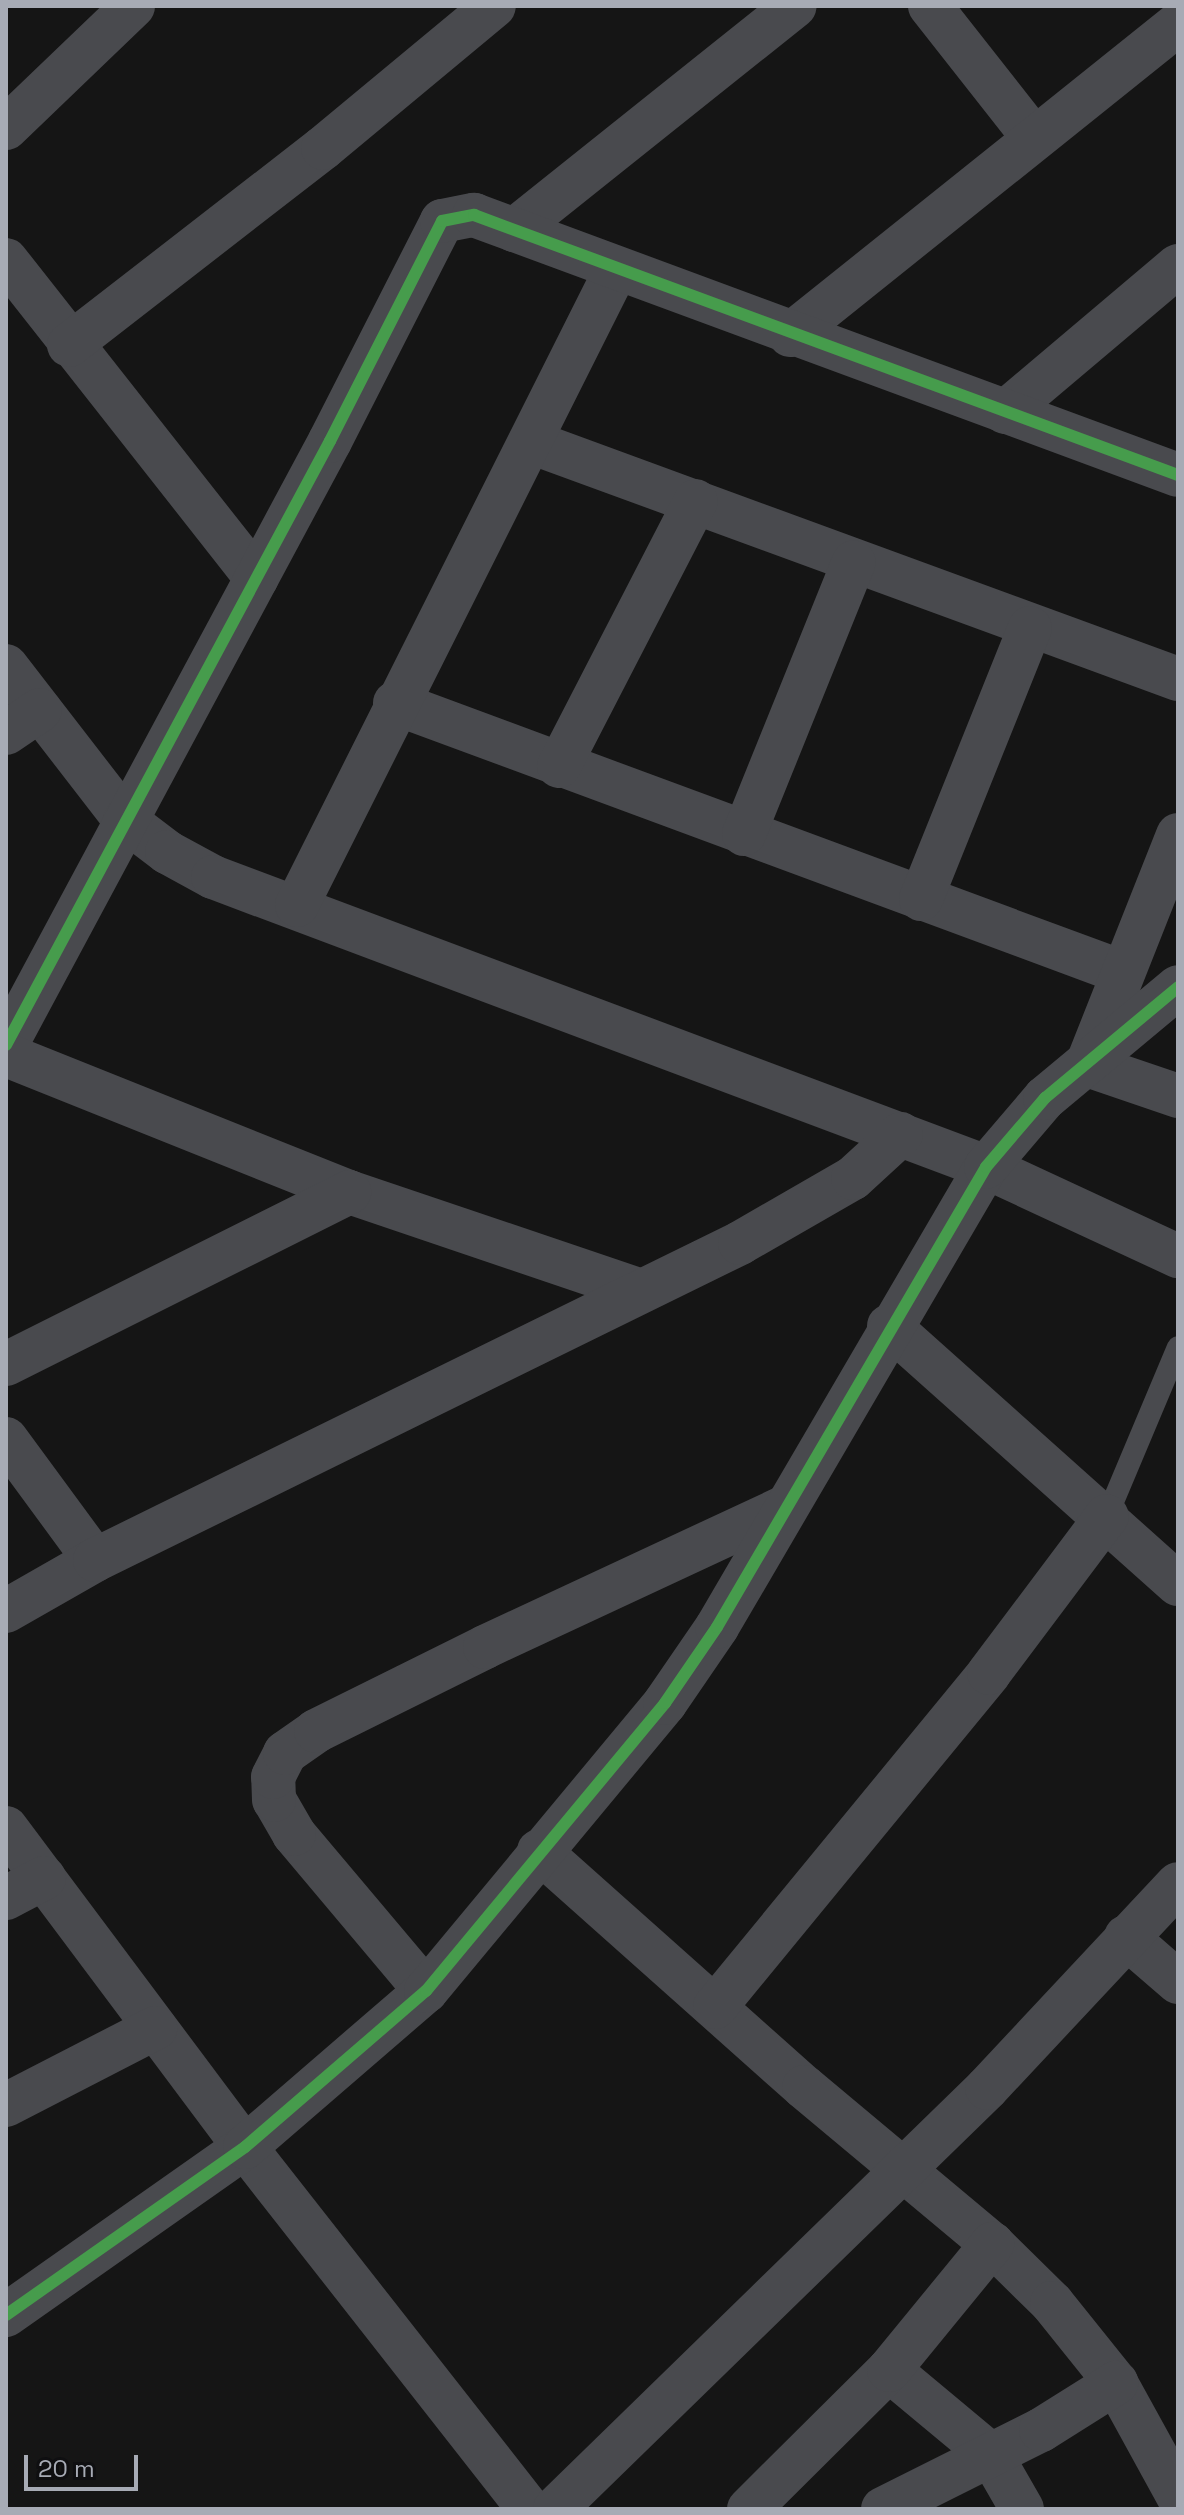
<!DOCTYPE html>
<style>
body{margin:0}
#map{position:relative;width:1184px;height:2515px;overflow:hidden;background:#151515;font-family:"Space Grotesk",sans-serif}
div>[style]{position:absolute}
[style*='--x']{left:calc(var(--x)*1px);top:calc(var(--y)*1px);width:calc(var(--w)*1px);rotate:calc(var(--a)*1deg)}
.lane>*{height:22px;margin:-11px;padding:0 11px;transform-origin:11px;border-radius:11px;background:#494a4e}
.street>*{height:44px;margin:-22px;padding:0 22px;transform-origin:22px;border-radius:22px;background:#494a4e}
.cycleway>*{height:12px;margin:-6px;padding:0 6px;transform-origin:6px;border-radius:6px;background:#469c4c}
span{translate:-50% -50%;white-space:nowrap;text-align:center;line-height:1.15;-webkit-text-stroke:6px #0f0f11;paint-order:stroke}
.frame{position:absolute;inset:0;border:8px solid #a7abb5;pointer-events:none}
.scale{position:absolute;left:24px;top:2455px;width:114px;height:36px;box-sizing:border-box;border:4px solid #a7abb5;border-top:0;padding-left:10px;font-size:24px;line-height:28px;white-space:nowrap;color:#a7abb5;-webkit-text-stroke:6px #0f0f11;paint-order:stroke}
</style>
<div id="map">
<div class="lane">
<div style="--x:1107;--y:1516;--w:183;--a:-67.2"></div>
</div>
<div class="street">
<div style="--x:930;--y:6;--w:167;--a:51.8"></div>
<div style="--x:6;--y:128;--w:176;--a:-43.8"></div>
<div style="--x:514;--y:230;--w:359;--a:-38.6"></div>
<div style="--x:6;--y:260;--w:405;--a:51.8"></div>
<div style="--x:790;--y:335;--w:497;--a:-38.7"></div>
<div style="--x:69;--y:345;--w:321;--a:-37.8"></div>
<div style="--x:323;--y:148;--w:222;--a:-39.7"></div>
<div style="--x:1005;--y:412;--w:226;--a:-40.2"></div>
<div style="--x:531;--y:442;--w:689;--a:20.12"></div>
<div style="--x:6;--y:666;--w:195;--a:52.3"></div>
<div style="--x:125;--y:820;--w:53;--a:37.3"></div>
<div style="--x:167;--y:852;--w:52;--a:28.5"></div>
<div style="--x:213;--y:877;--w:826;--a:20.56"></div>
<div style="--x:986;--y:1167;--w:212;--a:24.9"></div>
<div style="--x:395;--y:703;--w:775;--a:20.31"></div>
<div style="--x:6;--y:733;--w:41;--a:-34.1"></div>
<div style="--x:559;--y:766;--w:298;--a:-62.7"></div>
<div style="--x:744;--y:834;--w:293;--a:-68"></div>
<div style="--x:1178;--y:835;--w:247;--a:111.6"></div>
<div style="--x:1087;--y:1065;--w:96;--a:18.8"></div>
<div style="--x:921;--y:899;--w:292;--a:-68.1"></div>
<div style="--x:297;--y:905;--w:711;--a:-63.33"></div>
<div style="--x:6;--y:1045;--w:685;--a:-61.79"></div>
<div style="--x:330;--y:441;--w:247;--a:-63"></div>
<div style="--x:442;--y:221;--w:33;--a:-11"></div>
<div style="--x:474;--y:215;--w:750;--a:20.27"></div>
<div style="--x:6;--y:1055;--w:369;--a:21.8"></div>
<div style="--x:349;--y:1192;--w:306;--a:18.7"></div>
<div style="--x:889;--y:1326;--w:387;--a:41.8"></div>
<div style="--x:6;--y:1364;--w:384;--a:-26.6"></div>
<div style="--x:6;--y:1439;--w:150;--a:53.7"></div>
<div style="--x:6;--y:1611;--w:103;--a:-29.8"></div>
<div style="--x:95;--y:1560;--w:719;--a:-26.17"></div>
<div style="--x:740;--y:1243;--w:130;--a:-29.9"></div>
<div style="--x:853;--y:1178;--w:65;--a:-42.5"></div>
<div style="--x:6;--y:1828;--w:399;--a:53.2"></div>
<div style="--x:245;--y:2147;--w:460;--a:51.9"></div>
<div style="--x:539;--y:1851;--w:355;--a:41.7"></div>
<div style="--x:804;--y:2087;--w:245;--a:39.9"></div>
<div style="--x:992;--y:2244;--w:84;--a:44.5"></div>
<div style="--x:1052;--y:2303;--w:102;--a:51.3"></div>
<div style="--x:1116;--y:2383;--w:129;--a:61.2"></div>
<div style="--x:6;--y:1898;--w:43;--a:-27.8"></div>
<div style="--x:1126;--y:1937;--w:69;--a:40.9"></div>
<div style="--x:426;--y:1991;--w:205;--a:-130.1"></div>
<div style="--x:294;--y:1834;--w:39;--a:-120"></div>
<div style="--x:274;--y:1800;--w:23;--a:-92"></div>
<div style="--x:273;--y:1777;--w:27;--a:-63"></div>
<div style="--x:285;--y:1753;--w:38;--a:-35"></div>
<div style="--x:316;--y:1731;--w:189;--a:-26.4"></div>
<div style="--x:485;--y:1647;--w:333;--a:-25"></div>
<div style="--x:715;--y:2007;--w:432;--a:-50.6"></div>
<div style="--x:989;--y:1673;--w:196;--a:-53.1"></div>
<div style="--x:6;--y:2105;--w:168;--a:-27.3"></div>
<div style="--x:6;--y:2315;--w:292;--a:-35.1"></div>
<div style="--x:245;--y:2147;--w:239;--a:-40.8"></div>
<div style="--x:426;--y:1991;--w:374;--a:-50.3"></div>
<div style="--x:665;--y:1703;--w:92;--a:-55.6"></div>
<div style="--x:717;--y:1627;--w:533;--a:-59.68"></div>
<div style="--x:986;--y:1167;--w:91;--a:-49.5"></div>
<div style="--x:1045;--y:1098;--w:173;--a:-39.8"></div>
<div style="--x:889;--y:2370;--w:133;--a:39.8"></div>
<div style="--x:991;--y:2455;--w:62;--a:60.1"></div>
<div style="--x:555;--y:2509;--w:603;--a:-44.26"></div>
<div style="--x:987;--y:2088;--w:279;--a:-46.9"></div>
<div style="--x:749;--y:2509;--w:197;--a:-44.8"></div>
<div style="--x:889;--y:2370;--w:163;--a:-50.7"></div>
<div style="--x:883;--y:2509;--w:177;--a:-26.6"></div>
<div style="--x:1041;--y:2430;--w:89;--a:-32.1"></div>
</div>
<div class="cycleway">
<div style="--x:6;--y:1045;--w:685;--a:-61.79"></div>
<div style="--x:330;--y:441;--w:247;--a:-63"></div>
<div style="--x:442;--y:221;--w:33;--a:-11"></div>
<div style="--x:474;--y:215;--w:750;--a:20.27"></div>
<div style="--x:6;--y:2315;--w:292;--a:-35.1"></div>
<div style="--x:245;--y:2147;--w:239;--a:-40.8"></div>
<div style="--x:426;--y:1991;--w:374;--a:-50.3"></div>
<div style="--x:665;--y:1703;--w:92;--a:-55.6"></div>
<div style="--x:717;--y:1627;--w:533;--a:-59.68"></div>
<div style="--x:986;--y:1167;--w:91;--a:-49.5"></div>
<div style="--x:1045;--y:1098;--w:173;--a:-39.8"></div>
</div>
<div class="frame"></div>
<div class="scale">20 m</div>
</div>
